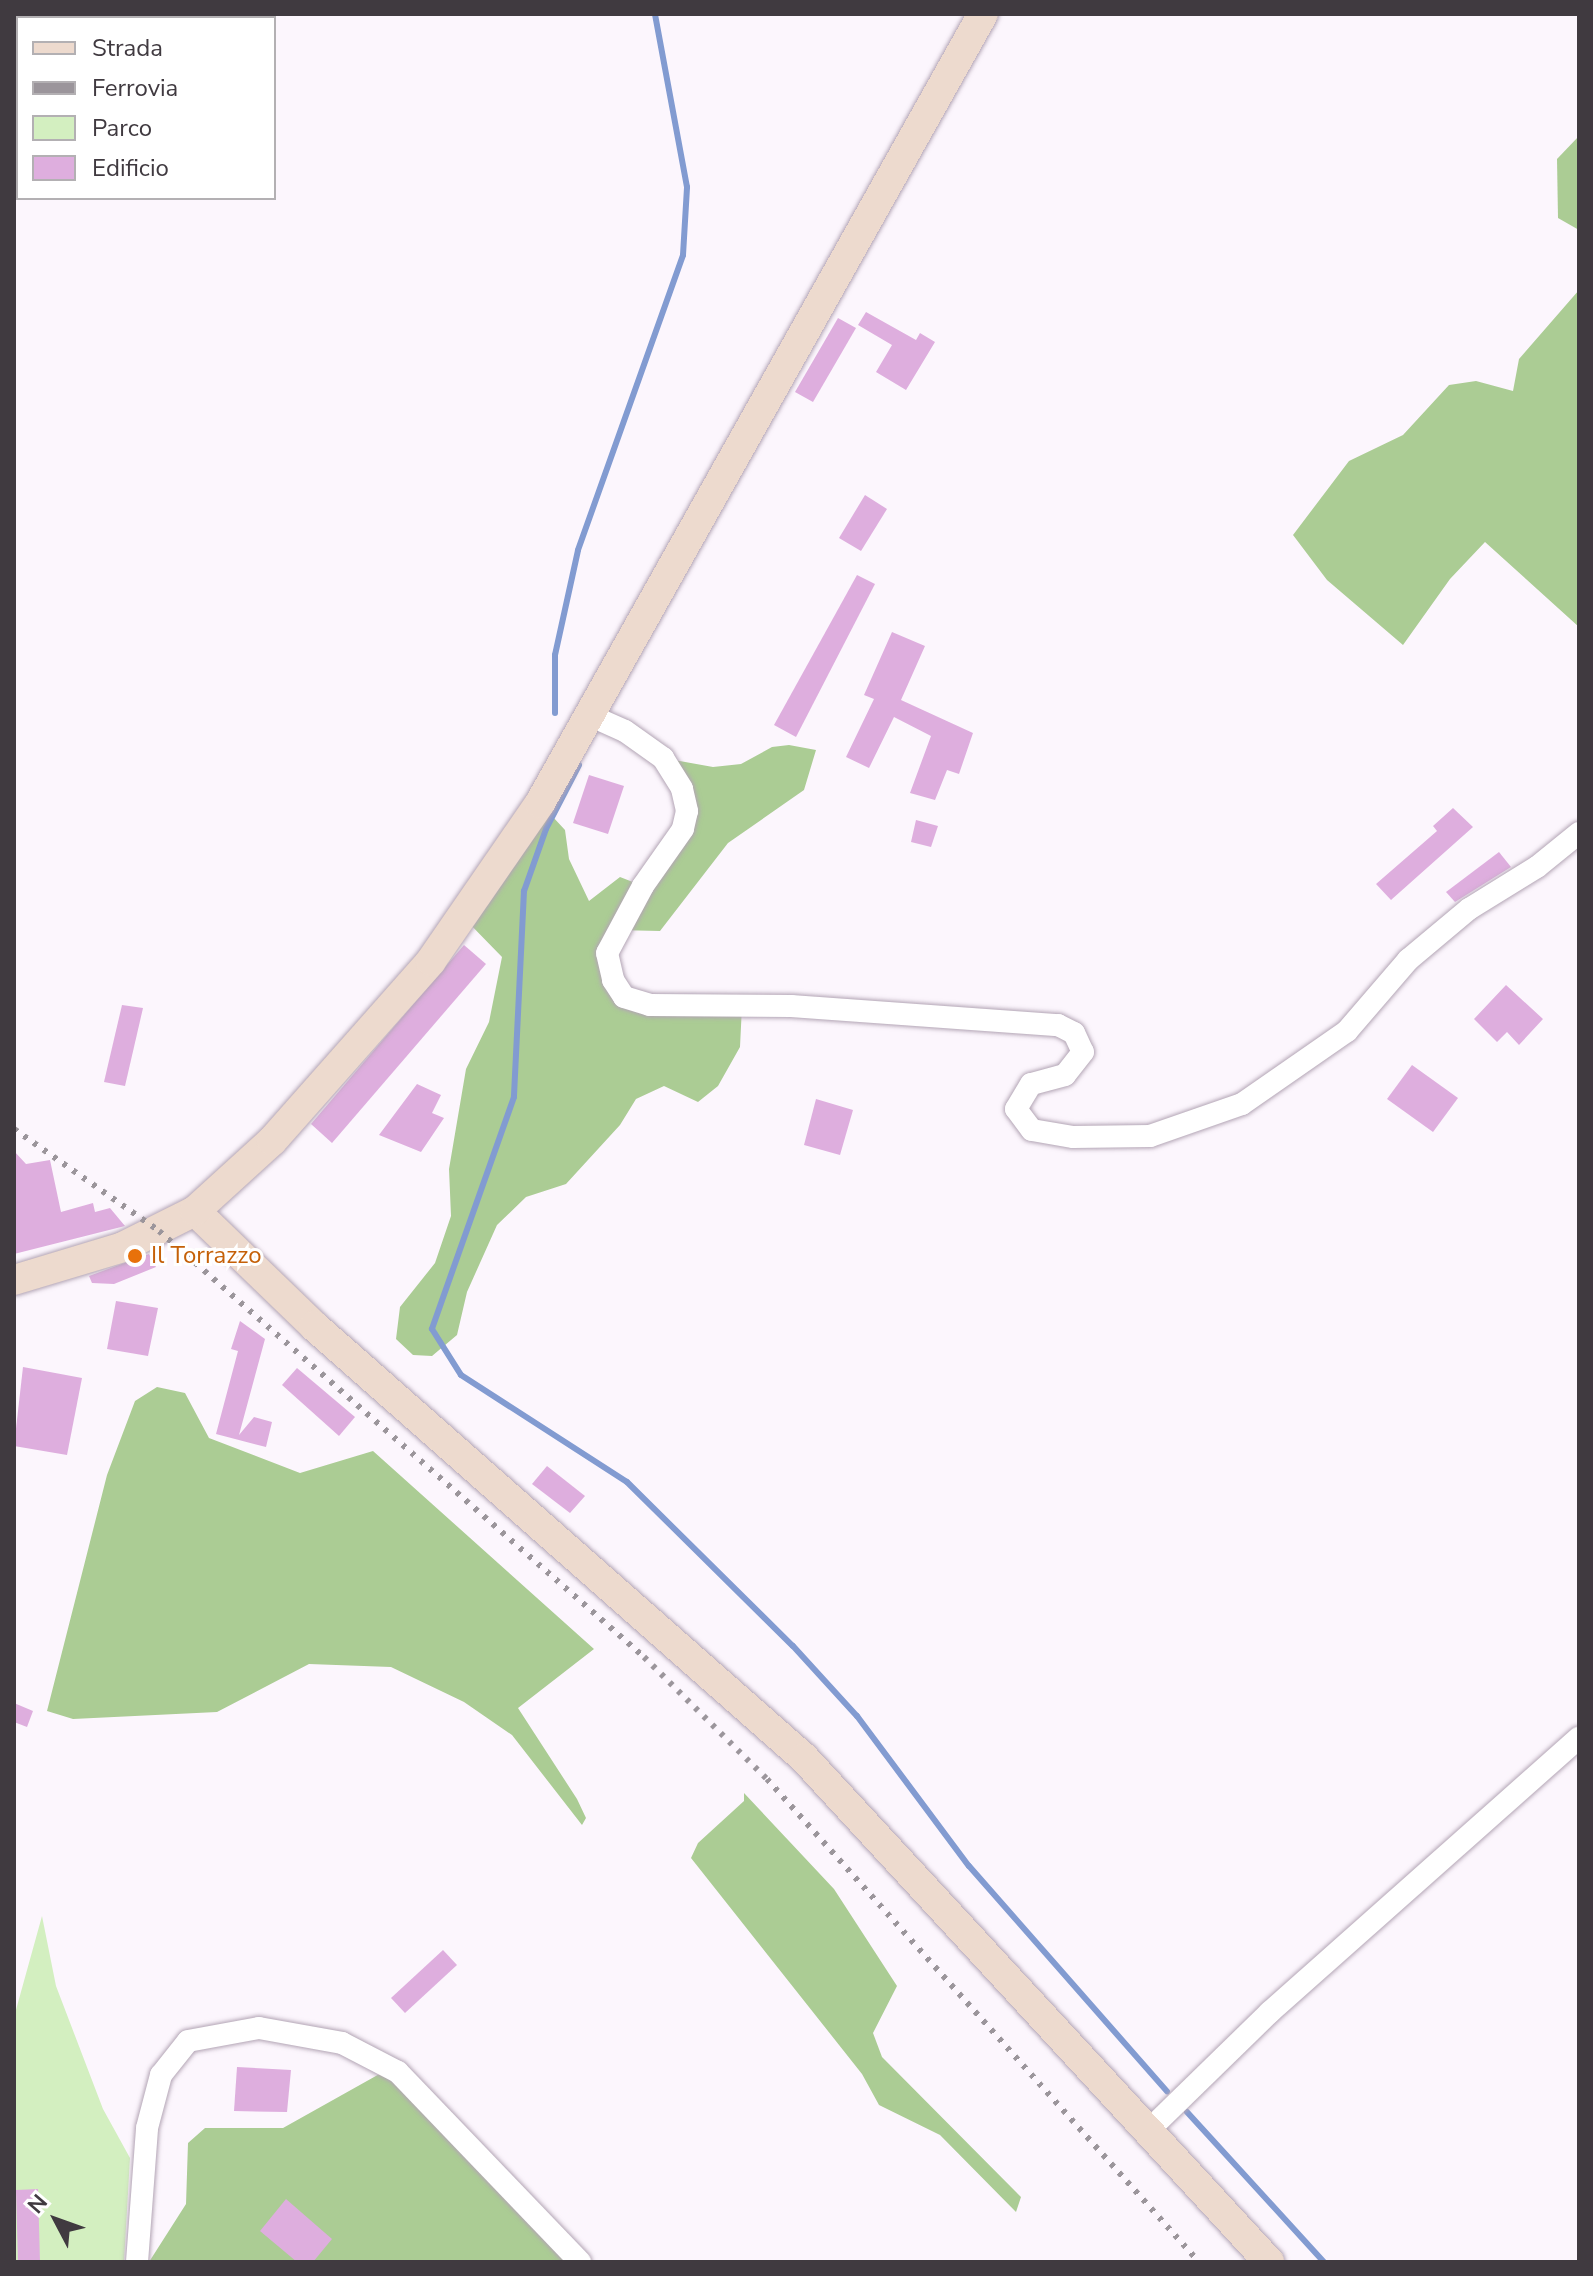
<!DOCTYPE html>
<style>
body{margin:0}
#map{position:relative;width:1593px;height:2276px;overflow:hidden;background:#fcf6fd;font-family:"Nunito Sans",sans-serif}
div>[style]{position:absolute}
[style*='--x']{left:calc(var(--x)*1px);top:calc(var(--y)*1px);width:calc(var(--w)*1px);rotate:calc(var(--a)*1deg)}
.green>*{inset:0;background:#d3efc0}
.forest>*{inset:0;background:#abcc94}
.stream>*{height:6px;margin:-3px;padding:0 3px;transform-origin:3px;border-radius:3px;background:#829bd1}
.building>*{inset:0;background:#deaede}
.roads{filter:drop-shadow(0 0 2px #b3a5b5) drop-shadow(0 0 2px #b3a5b5)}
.street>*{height:22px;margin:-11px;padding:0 11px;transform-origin:11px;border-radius:11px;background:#fff}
.secondary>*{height:30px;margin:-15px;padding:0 15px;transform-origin:15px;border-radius:15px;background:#eddace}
.rail>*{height:6px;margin-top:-3px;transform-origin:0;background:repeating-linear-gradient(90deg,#9b959b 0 4px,transparent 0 12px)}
.dots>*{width:22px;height:22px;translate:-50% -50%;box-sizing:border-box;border:4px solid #fff;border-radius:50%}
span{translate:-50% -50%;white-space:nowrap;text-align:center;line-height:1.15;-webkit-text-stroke:6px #fff;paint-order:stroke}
.food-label{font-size:24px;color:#c56008}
.left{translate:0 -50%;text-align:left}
.frame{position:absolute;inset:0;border:16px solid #403a40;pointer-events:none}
.legend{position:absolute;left:16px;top:16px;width:260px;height:184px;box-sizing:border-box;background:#fff;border:2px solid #b3b0b3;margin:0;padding:10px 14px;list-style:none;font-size:24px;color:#403a40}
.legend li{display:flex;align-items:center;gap:16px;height:40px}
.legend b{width:40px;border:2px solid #b3b0b3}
.north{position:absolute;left:16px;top:2180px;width:80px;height:80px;-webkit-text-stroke:6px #fff;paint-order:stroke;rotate:311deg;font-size:22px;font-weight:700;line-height:32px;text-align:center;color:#403a40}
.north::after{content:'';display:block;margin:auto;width:28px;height:36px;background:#403a40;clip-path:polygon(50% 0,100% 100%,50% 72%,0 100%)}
</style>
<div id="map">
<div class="green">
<div style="clip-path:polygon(42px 1916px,56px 1986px,103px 2109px,130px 2158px,124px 2262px,14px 2262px,14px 2017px)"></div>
</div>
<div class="forest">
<div style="clip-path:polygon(1579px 136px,1579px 230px,1558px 218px,1557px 159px)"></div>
<div style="clip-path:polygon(1579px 290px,1579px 627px,1485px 542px,1450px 579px,1403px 645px,1327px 580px,1293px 535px,1349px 461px,1403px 435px,1449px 385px,1476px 381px,1513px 391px,1519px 359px)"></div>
<div style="clip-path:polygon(789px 745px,816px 750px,804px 790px,728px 843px,660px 931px,616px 930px,607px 953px,624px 997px,742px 1006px,740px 1047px,718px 1086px,698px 1102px,664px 1086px,636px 1099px,620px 1125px,566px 1184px,526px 1197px,497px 1225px,467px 1292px,457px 1335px,432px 1356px,413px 1355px,396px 1339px,400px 1307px,435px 1263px,451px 1216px,449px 1169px,466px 1069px,489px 1022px,502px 957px,462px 916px,540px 803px,565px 830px,569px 859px,589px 901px,620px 877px,643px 886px,683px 829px,663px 758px,713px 767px,741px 764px,772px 747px)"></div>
<div style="clip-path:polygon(157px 1387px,185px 1393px,209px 1438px,300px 1473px,373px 1451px,594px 1649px,518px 1708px,577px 1799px,586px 1818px,582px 1825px,512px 1735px,464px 1702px,391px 1667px,309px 1664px,217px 1712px,73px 1719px,47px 1711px,107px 1475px,135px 1401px)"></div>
<div style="clip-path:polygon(744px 1793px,834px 1889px,897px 1986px,873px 2033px,882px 2057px,1021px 2197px,1016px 2212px,940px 2135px,879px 2105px,862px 2074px,691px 1858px,698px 1843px,744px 1801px)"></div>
<div style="clip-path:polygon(383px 2072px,571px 2262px,149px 2262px,186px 2204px,188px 2143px,205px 2128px,283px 2128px)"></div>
</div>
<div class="stream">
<div style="--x:555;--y:713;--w:58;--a:-90"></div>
<div style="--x:555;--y:655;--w:107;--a:-77.6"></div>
<div style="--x:578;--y:550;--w:313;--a:-70.4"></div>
<div style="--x:683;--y:255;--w:68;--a:-86.6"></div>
<div style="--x:687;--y:187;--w:176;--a:-100.5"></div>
<div style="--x:579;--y:765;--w:72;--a:117.3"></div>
<div style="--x:546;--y:829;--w:66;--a:109.5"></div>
<div style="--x:524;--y:891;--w:206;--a:92.8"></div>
<div style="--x:514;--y:1097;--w:246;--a:109.5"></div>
<div style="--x:432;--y:1329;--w:54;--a:57.8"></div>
<div style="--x:461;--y:1375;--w:197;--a:32.8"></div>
<div style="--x:627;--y:1482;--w:233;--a:44.7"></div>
<div style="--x:793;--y:1646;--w:95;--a:47.6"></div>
<div style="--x:857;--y:1716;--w:187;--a:53.3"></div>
<div style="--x:969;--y:1866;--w:300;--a:48.7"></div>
<div style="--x:1187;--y:2112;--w:203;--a:47.6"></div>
</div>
<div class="building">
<div style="clip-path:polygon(866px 312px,916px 340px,920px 333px,935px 342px,906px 390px,876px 372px,892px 345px,858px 325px)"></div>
<div style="clip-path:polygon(838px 318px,856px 328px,813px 402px,795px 392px)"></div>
<div style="clip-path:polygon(865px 495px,887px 509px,861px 551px,839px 538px)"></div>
<div style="clip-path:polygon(857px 575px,875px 584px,796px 737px,774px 725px)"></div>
<div style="clip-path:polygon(892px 632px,925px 646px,901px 700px,973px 733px,959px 774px,947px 770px,935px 800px,910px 793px,931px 736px,894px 717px,869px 768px,846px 757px,874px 699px,864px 695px)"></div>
<div style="clip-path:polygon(589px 775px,624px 786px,608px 834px,573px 823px)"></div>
<div style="clip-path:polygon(1453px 808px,1473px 827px,1391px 900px,1376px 884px,1437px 831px,1433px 826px)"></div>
<div style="clip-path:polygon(916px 820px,938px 826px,931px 847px,911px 842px)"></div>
<div style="clip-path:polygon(1499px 852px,1511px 867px,1455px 902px,1446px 892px)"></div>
<div style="clip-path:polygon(464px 945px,486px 964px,332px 1143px,311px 1124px)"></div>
<div style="clip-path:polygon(1506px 985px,1543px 1019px,1519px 1045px,1507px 1032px,1497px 1042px,1474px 1019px)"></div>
<div style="clip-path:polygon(122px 1005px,143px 1008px,125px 1086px,104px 1082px)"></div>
<div style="clip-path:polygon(1412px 1065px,1458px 1098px,1433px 1132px,1387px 1099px)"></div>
<div style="clip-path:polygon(417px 1084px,441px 1095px,432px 1113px,444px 1118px,421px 1152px,379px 1135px)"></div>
<div style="clip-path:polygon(816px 1099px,853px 1110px,840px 1155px,804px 1145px)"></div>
<div style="clip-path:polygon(14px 1151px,26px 1164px,50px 1160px,61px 1212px,93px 1203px,95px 1212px,110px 1208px,125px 1226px,14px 1254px)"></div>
<div style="clip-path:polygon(149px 1254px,156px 1267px,114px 1284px,92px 1283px,89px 1276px)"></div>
<div style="clip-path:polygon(116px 1301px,158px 1308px,148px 1356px,107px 1349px)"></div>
<div style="clip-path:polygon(240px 1321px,265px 1339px,239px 1435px,254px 1417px,272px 1422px,266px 1447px,216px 1434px,238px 1351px,231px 1349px)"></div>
<div style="clip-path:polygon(23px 1367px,82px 1378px,67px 1455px,14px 1446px)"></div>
<div style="clip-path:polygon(297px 1368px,355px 1417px,339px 1436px,282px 1385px)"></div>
<div style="clip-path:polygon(547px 1466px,585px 1496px,570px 1513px,532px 1484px)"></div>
<div style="clip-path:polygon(14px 1703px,33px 1711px,27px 1727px,14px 1722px)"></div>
<div style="clip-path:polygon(443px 1950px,457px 1965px,405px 2013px,391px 1998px)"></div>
<div style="clip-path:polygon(237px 2067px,291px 2070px,287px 2112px,234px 2111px)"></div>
<div style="clip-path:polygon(38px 2189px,40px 2262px,18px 2262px,16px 2190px)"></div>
<div style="clip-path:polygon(286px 2199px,332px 2239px,313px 2262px,297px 2262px,260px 2231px)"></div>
</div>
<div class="roads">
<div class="street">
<div style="--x:589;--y:715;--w:39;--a:24"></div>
<div style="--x:625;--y:731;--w:47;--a:35.4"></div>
<div style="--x:663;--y:758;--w:36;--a:58"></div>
<div style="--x:682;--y:789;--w:23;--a:77"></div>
<div style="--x:687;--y:811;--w:18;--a:103"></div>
<div style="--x:683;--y:829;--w:70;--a:125.1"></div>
<div style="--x:643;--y:886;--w:76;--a:118.2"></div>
<div style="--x:607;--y:953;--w:28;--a:77"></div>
<div style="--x:613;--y:980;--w:20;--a:57"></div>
<div style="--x:624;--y:997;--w:27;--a:17"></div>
<div style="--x:650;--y:1005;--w:141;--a:0.4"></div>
<div style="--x:791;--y:1006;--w:268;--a:4.1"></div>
<div style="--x:1058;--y:1025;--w:18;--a:27"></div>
<div style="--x:1074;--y:1033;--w:21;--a:65"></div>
<div style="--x:1083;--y:1052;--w:29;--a:128"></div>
<div style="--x:1065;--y:1075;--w:35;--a:165"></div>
<div style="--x:1031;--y:1084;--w:29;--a:121"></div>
<div style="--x:1016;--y:1109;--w:26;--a:53"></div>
<div style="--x:1032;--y:1130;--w:42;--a:9.7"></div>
<div style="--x:1073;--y:1137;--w:77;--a:-0.7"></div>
<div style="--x:1150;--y:1136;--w:97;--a:-19.2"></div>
<div style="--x:1242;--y:1104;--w:128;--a:-34.8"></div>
<div style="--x:1347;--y:1031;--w:94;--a:-49.3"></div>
<div style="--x:1408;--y:960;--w:80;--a:-39.9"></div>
<div style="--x:1469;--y:909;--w:80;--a:-31.7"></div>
<div style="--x:1537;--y:867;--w:54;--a:-39"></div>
<div style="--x:1149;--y:2130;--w:169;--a:-44.3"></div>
<div style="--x:1270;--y:2012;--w:413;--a:-41.6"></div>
<div style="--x:137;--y:2262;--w:134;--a:-85.7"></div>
<div style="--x:147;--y:2128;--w:55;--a:-75.2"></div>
<div style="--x:161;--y:2075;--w:43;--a:-51.5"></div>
<div style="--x:188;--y:2041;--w:72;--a:-10.4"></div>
<div style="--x:259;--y:2028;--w:84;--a:10.2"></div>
<div style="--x:342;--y:2043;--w:63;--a:27.4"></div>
<div style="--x:398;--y:2072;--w:263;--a:46.2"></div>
</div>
<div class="secondary">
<div style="--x:195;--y:1211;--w:165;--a:44"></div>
<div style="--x:314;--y:1326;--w:653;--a:41.4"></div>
<div style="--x:804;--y:1758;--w:686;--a:47.3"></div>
<div style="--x:14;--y:1280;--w:114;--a:-16.8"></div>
<div style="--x:123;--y:1247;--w:80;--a:-26.6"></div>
<div style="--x:195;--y:1211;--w:104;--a:-42.3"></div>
<div style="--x:272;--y:1141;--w:240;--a:-48.5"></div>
<div style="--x:431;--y:961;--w:192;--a:-55.4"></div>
<div style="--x:540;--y:803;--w:905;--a:-60.69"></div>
</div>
</div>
<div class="rail">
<div style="--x:14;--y:1129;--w:177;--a:35.1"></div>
<div style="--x:159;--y:1231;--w:646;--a:41.29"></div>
<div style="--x:644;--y:1657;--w:173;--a:44.8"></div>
<div style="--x:767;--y:1779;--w:648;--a:48.19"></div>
</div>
<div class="dots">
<div style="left:135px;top:1256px;background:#e8710a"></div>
</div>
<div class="food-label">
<span class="left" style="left:151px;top:1256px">Il Torrazzo</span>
</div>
<div class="frame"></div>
<ul class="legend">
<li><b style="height:10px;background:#eddace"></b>Strada</li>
<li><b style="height:10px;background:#9b959b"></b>Ferrovia</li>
<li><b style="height:22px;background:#d3efc0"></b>Parco</li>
<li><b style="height:22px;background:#deaede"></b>Edificio</li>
</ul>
<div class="north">N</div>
</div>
